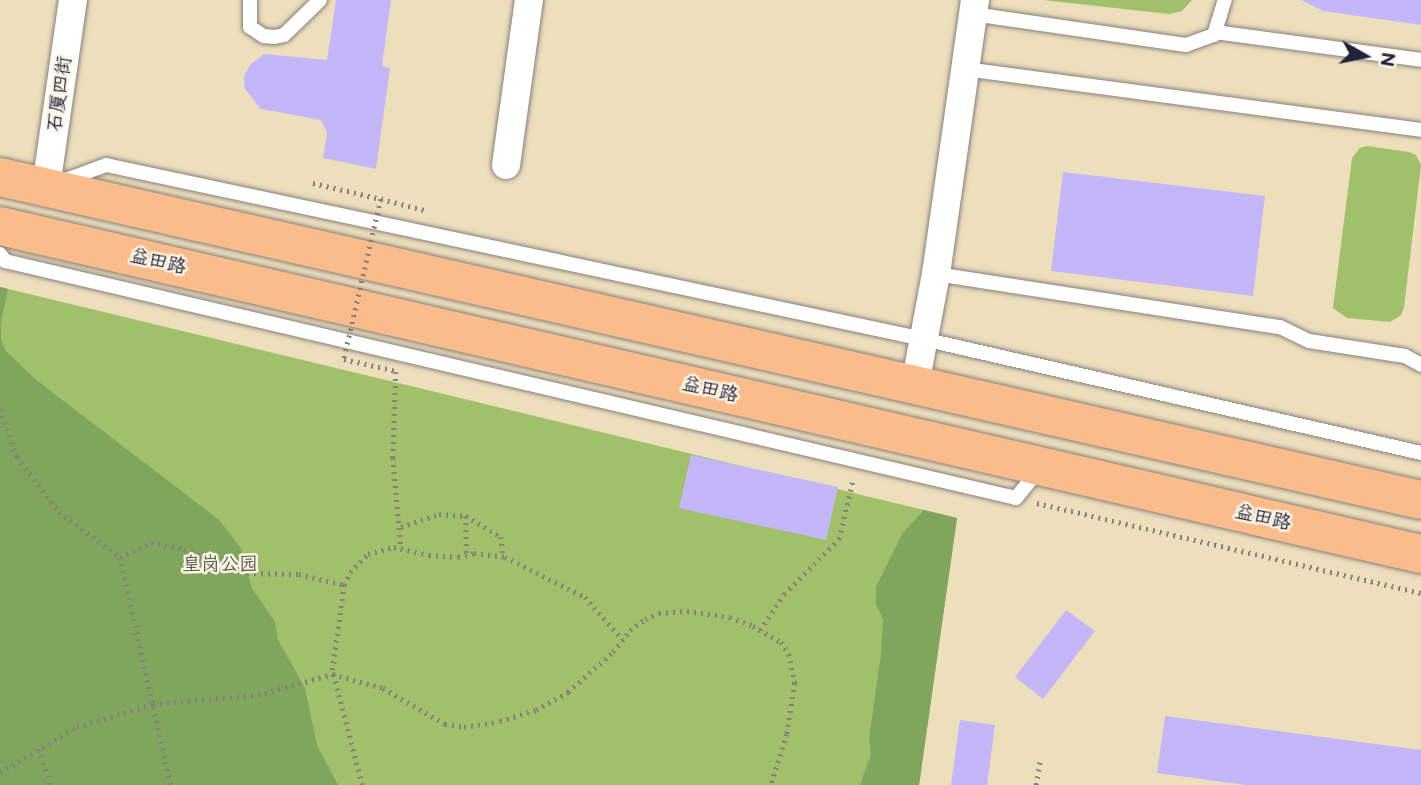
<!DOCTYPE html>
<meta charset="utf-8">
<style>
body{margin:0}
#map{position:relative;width:1421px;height:785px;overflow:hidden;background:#eddebc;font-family:"Balsamiq Sans","LXGW WenKai TC",sans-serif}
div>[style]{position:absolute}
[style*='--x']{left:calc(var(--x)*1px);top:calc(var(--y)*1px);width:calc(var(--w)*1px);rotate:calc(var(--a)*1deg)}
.green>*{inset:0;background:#a0c069}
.forest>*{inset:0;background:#80a65d}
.building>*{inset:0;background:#c3b7f9}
.path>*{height:4.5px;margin-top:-2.25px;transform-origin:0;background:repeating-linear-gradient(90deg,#88807c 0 2px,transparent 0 7px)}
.roads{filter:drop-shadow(0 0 2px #88807c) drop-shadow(0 0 2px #88807c)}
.lane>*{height:14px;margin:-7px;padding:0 7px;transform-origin:7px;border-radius:7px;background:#fff}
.street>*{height:28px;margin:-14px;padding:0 14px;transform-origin:14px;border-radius:14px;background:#fff}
.primary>*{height:38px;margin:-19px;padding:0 19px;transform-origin:19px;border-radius:19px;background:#f9bc8a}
.path-bridge>*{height:4.5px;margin-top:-2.25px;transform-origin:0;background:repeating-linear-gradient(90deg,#88807c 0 2px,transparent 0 7px)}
span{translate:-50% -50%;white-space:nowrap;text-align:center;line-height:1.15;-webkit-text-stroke:5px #fcf5e5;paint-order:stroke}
.street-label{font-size:19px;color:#22223b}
.park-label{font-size:19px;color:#4e594b}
.north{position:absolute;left:1330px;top:21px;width:70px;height:70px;-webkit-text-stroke:5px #fcf5e5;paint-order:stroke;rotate:99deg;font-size:19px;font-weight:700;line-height:28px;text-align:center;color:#22223b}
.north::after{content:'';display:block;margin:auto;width:24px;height:32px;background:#22223b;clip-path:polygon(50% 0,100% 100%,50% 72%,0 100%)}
</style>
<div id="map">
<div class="green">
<div style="clip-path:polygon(1043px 0,1192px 0,1182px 11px,1169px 14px)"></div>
<div style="clip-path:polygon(1367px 146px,1409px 152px,1416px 155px,1421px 165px,1404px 307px,1401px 315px,1390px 322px,1347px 318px,1333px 308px,1352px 158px,1360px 148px)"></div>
<div style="clip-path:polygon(0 287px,957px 518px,919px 785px,0 785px)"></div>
</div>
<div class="forest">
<div style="clip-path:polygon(0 287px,8px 289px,1px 323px,1px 339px,6px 351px,35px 379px,218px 519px,241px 548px,252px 588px,275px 622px,278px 640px,305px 688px,317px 745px,338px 785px,0 785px)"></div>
<div style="clip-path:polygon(924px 510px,957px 518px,919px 785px,860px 785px,871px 754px,869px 739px,881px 654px,883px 619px,876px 604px,876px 587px,902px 534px)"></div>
</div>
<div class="building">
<div style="clip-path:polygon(336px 0,391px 0,382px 66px,390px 68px,376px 169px,323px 158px,327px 132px,321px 120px,261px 109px,245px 89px,244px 76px,250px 65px,264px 54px,327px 60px)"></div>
<div style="clip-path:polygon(1301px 0,1421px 0,1421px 25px,1323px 11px)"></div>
<div style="clip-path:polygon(1063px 172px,1265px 196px,1253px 296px,1051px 271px)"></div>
<div style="clip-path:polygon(691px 455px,838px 487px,826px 540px,679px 508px)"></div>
<div style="clip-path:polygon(1066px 610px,1095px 631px,1043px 699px,1015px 677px)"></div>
<div style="clip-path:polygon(1165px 716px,1421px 750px,1421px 785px,1245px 785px,1157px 773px)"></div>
<div style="clip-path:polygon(960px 720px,995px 725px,987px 785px,951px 785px)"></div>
</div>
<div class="path">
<div style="--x:381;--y:199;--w:44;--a:14.3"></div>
<div style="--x:396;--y:372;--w:86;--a:92"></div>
<div style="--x:393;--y:458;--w:90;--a:84.9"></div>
<div style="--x:0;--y:409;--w:51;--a:70.5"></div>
<div style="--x:17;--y:457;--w:69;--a:52.6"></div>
<div style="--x:59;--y:512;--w:76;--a:36.4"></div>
<div style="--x:120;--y:557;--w:234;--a:77.4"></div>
<div style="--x:1037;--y:503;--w:394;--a:13.2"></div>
<div style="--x:466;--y:516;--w:39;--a:89"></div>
<div style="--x:401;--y:527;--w:40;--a:-18.9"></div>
<div style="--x:439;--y:514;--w:27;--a:4"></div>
<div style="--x:466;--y:516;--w:41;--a:31"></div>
<div style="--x:501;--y:537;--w:20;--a:84"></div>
<div style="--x:120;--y:557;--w:34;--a:-24"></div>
<div style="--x:151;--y:543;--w:34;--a:10"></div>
<div style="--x:184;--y:549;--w:67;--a:20.9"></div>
<div style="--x:247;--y:573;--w:52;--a:1.1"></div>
<div style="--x:299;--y:574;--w:46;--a:13.7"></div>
<div style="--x:760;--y:630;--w:43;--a:-56.3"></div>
<div style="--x:784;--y:594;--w:78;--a:-45"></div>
<div style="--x:839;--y:539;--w:62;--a:-76.9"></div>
<div style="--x:39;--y:749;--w:38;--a:72"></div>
<div style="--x:0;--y:772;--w:89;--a:-30.3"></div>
<div style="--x:77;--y:727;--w:79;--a:-16.8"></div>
<div style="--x:153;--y:704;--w:105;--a:-4.9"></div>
<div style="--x:258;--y:695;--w:78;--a:-15.6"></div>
<div style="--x:333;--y:674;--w:52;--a:15.6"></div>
<div style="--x:383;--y:688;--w:72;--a:30.1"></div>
<div style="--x:445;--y:724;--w:19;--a:9"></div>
<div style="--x:464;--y:727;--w:36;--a:-9"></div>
<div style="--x:500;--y:721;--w:38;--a:-17"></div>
<div style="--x:536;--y:710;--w:37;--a:-29"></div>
<div style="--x:568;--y:692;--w:60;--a:-41.6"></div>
<div style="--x:613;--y:652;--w:28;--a:-52"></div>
<div style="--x:630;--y:630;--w:19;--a:-36"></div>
<div style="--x:645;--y:619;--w:15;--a:-23"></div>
<div style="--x:659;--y:613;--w:28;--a:-4"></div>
<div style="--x:687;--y:611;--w:43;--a:7.9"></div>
<div style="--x:730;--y:617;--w:25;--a:21"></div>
<div style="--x:753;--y:626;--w:32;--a:30"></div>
<div style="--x:781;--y:642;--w:14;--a:56"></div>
<div style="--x:789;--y:654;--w:30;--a:78"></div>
<div style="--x:795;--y:683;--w:52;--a:98.9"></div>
<div style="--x:787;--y:734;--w:53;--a:107.4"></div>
<div style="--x:362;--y:785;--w:119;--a:-104.6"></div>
<div style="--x:332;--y:670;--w:86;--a:-82"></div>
<div style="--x:344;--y:585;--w:14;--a:-65"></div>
<div style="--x:350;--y:572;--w:25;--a:-45"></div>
<div style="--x:368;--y:554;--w:27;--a:-15"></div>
<div style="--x:394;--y:547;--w:36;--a:13"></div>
<div style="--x:429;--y:555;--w:29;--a:4"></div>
<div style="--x:458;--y:557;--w:16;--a:-14"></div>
<div style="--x:474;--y:553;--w:31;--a:7"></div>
<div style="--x:505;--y:557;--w:89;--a:26.6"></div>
<div style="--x:585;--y:597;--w:57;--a:48.5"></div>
<div style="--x:1036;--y:785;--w:24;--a:-81"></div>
</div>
<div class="roads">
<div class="lane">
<div style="--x:250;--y:0;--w:27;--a:90"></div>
<div style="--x:250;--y:27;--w:17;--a:33"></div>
<div style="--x:264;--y:36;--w:10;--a:6"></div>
<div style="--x:274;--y:37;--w:10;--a:-11"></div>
<div style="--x:284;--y:35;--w:50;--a:-44.2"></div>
<div style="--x:973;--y:14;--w:215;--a:8.3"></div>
<div style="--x:1186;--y:45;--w:30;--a:-20"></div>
<div style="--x:1214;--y:35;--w:37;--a:-73"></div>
<div style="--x:1215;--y:32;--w:208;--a:7.7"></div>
<div style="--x:965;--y:69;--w:460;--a:7.6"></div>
<div style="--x:63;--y:181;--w:46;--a:-20.4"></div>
<div style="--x:106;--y:165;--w:835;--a:12.02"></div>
<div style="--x:923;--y:339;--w:511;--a:12.89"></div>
<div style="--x:0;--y:254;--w:9;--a:54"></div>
<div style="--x:5;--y:261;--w:1038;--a:13.19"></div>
<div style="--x:1016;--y:498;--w:36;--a:-51"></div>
<div style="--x:936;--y:274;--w:348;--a:8.8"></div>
<div style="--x:1280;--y:327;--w:32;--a:26"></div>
<div style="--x:1309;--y:341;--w:97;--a:8.9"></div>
<div style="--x:1405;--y:356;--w:18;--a:29"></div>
</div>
<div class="street">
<div style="--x:506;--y:165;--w:167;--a:-82.1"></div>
<div style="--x:46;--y:187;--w:189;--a:-81.8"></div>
<div style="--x:915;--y:385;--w:113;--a:-79.3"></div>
<div style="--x:936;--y:274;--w:277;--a:-81.9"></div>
</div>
<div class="primary">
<div style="--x:0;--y:177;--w:1457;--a:12.81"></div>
<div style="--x:0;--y:226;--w:1458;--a:13"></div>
</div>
</div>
<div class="path-bridge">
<div style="--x:313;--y:183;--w:70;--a:13.2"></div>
<div style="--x:381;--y:199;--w:164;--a:103"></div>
<div style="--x:344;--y:359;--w:53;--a:13"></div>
</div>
<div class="street-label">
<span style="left:60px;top:94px;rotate:-82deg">石厦四街</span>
<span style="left:158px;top:262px;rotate:13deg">益田路</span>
<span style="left:710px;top:390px;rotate:13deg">益田路</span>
<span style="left:1263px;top:518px;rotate:13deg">益田路</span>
</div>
<div class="park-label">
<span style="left:220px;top:565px">皇岗公园</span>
</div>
<div class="north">N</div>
</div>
